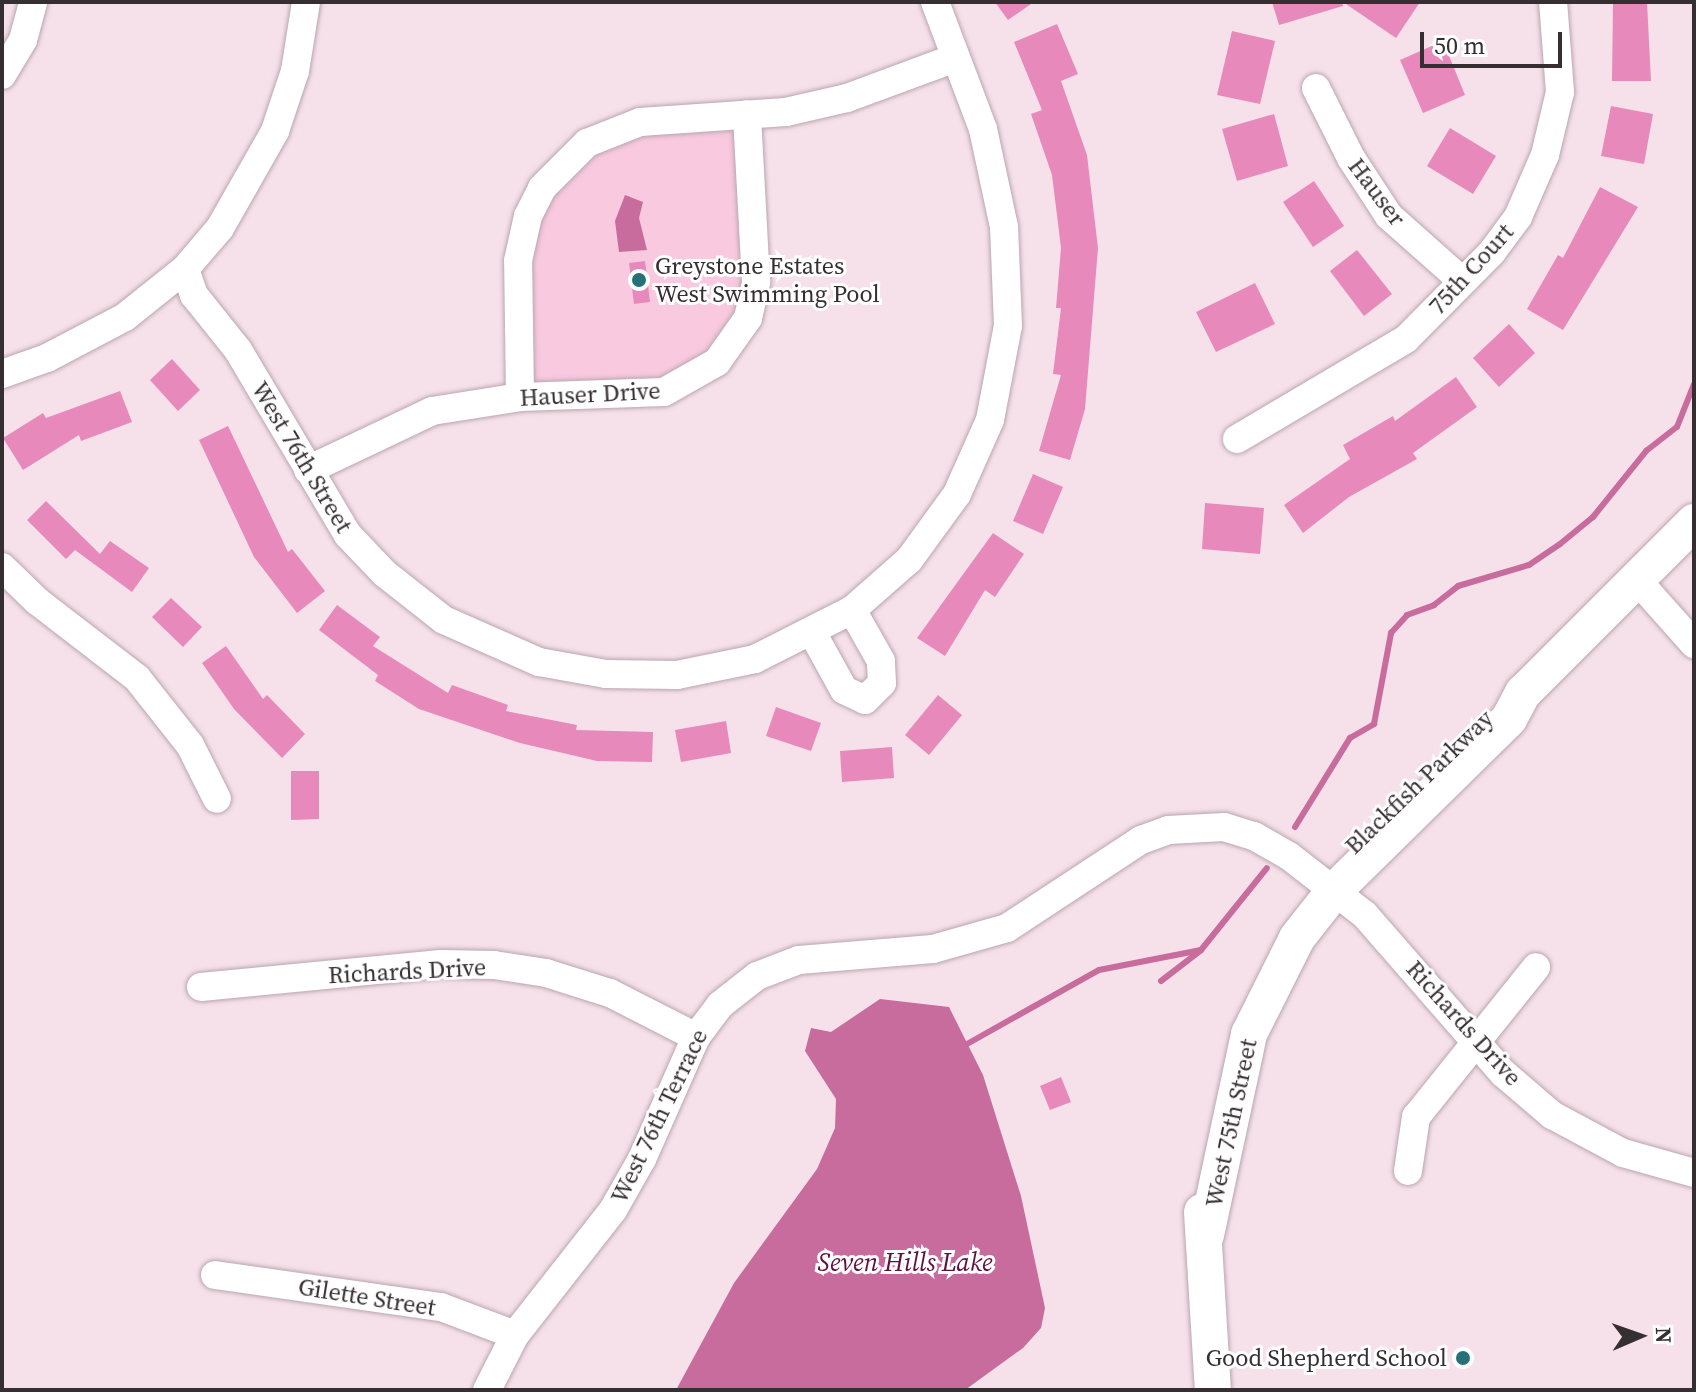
<!DOCTYPE html>
<style>
body{margin:0}
#map{position:relative;width:1696px;height:1392px;overflow:hidden;background:#f6e1eb;font-family:"Source Serif 4",serif}
div>[style]{position:absolute}
[style*='--x']{left:calc(var(--x)*1px);top:calc(var(--y)*1px);width:calc(var(--w)*1px);rotate:calc(var(--a)*1deg)}
.green>*{inset:0;background:#f8c9df}
.water>*{inset:0;background:#c76c9c}
.stream>*{height:6px;margin:-3px;padding:0 3px;transform-origin:3px;border-radius:3px;background:#c76c9c}
.building>*{inset:0;background:#e789ba}
.roads{filter:drop-shadow(0 0 2px #baa6af) drop-shadow(0 0 2px #baa6af)}
.minor>*{height:28px;margin:-14px;padding:0 14px;transform-origin:14px;border-radius:14px;background:#fff}
.major>*{height:36px;margin:-18px;padding:0 18px;transform-origin:18px;border-radius:18px;background:#fff}
.dots>*{width:22px;height:22px;translate:-50% -50%;box-sizing:border-box;border:4px solid #fff;border-radius:50%}
span{translate:-50% -50%;white-space:nowrap;text-align:center;line-height:1.15;-webkit-text-stroke:6px #fff;paint-order:stroke}
.street-label{font-size:24px;color:#362f32}
.poi-label{font-size:24px;color:#362f32}
.left{translate:0 -50%;text-align:left}
.right{translate:-100% -50%;text-align:right}
.water-label{font-size:26px;color:#610e41;font-style:italic}
.frame{position:absolute;inset:0;border:4px solid #362f32;pointer-events:none}
.north{position:absolute;left:1600px;top:1296px;width:80px;height:80px;-webkit-text-stroke:6px #fff;paint-order:stroke;rotate:88deg;font-size:22px;font-weight:700;line-height:32px;text-align:center;color:#362f32}
.north::after{content:'';display:block;margin:auto;width:28px;height:36px;background:#362f32;clip-path:polygon(50% 0,100% 100%,50% 72%,0 100%)}
.scale{position:absolute;left:1420px;top:32px;width:142px;height:36px;box-sizing:border-box;border:4px solid #362f32;border-top:0;padding-left:10px;font-size:24px;line-height:28px;white-space:nowrap;color:#362f32;-webkit-text-stroke:6px #fff;paint-order:stroke}
</style>
<div id="map">
<div class="green">
<div style="clip-path:polygon(747px 114px,756px 282px,700px 376px,520px 397px,528px 216px,587px 143px)"></div>
</div>
<div class="water">
<div style="clip-path:polygon(625px 195px,643px 202px,639px 218px,647px 250px,619px 252px,615px 221px)"></div>
<div style="clip-path:polygon(880px 999px,949px 1007px,983px 1075px,1021px 1196px,1045px 1308px,1041px 1328px,1023px 1348px,965px 1390px,676px 1390px,734px 1283px,817px 1169px,835px 1128px,836px 1099px,805px 1051px,811px 1028px,831px 1032px)"></div>
</div>
<div class="stream">
<div style="--x:1295;--y:827;--w:105;--a:-58.3"></div>
<div style="--x:1350;--y:738;--w:28;--a:-30"></div>
<div style="--x:1374;--y:724;--w:93;--a:-79.4"></div>
<div style="--x:1391;--y:633;--w:24;--a:-48"></div>
<div style="--x:1407;--y:615;--w:29;--a:-20"></div>
<div style="--x:1434;--y:605;--w:31;--a:-38"></div>
<div style="--x:1458;--y:586;--w:74;--a:-16.5"></div>
<div style="--x:1529;--y:565;--w:37;--a:-34"></div>
<div style="--x:1560;--y:544;--w:43;--a:-39.3"></div>
<div style="--x:1593;--y:517;--w:85;--a:-51.2"></div>
<div style="--x:1646;--y:451;--w:39;--a:-38"></div>
<div style="--x:1677;--y:427;--w:46;--a:-68.4"></div>
<div style="--x:1161;--y:981;--w:49;--a:-37.6"></div>
<div style="--x:967;--y:1044;--w:151;--a:-29.3"></div>
<div style="--x:1099;--y:970;--w:104;--a:-11.1"></div>
<div style="--x:1201;--y:950;--w:105;--a:-51.2"></div>
</div>
<div class="building">
<div style="clip-path:polygon(995px 2px,1034px 2px,1008px 20px)"></div>
<div style="clip-path:polygon(1272px 2px,1342px 2px,1343px 6px,1279px 25px)"></div>
<div style="clip-path:polygon(1343px 2px,1420px 2px,1396px 38px)"></div>
<div style="clip-path:polygon(1613px 2px,1647px 2px,1651px 81px,1612px 81px)"></div>
<div style="clip-path:polygon(1057px 24px,1078px 74px,1061px 81px,1087px 155px,1098px 248px,1085px 409px,1070px 460px,1039px 451px,1061px 375px,1053px 374px,1061px 308px,1056px 308px,1061px 248px,1052px 175px,1031px 114px,1042px 110px,1014px 42px)"></div>
<div style="clip-path:polygon(1232px 31px,1275px 41px,1260px 104px,1217px 95px)"></div>
<div style="clip-path:polygon(1443px 41px,1465px 95px,1423px 113px,1400px 60px)"></div>
<div style="clip-path:polygon(1611px 106px,1653px 114px,1644px 164px,1601px 156px)"></div>
<div style="clip-path:polygon(1274px 114px,1288px 166px,1237px 181px,1222px 129px)"></div>
<div style="clip-path:polygon(1450px 128px,1496px 156px,1473px 194px,1427px 166px)"></div>
<div style="clip-path:polygon(1314px 181px,1344px 226px,1313px 247px,1283px 202px)"></div>
<div style="clip-path:polygon(1600px 187px,1638px 207px,1563px 330px,1527px 309px,1558px 255px,1563px 258px)"></div>
<div style="clip-path:polygon(1357px 250px,1392px 294px,1364px 316px,1330px 271px)"></div>
<div style="clip-path:polygon(645px 261px,650px 302px,634px 304px,629px 263px)"></div>
<div style="clip-path:polygon(1255px 283px,1275px 324px,1216px 352px,1196px 312px)"></div>
<div style="clip-path:polygon(1509px 324px,1535px 353px,1499px 387px,1473px 358px)"></div>
<div style="clip-path:polygon(172px 359px,200px 390px,178px 411px,150px 380px)"></div>
<div style="clip-path:polygon(1456px 377px,1477px 407px,1413px 453px,1417px 459px,1349px 497px,1303px 533px,1284px 505px,1350px 459px,1343px 445px,1393px 416px,1395px 421px)"></div>
<div style="clip-path:polygon(120px 391px,132px 422px,81px 441px,79px 435px,23px 470px,3px 438px,43px 413px,46px 418px)"></div>
<div style="clip-path:polygon(228px 426px,288px 552px,292px 549px,325px 591px,297px 613px,254px 557px,199px 440px)"></div>
<div style="clip-path:polygon(1033px 474px,1063px 487px,1043px 534px,1013px 521px)"></div>
<div style="clip-path:polygon(46px 501px,100px 554px,110px 541px,149px 568px,132px 592px,75px 550px,66px 559px,27px 520px)"></div>
<div style="clip-path:polygon(1205px 503px,1264px 508px,1260px 554px,1202px 549px)"></div>
<div style="clip-path:polygon(993px 533px,1024px 554px,995px 597px,985px 590px,945px 656px,917px 638px)"></div>
<div style="clip-path:polygon(171px 598px,202px 627px,183px 647px,152px 617px)"></div>
<div style="clip-path:polygon(337px 605px,380px 637px,373px 646px,448px 693px,452px 685px,508px 705px,506px 711px,577px 725px,576px 730px,653px 732px,652px 762px,597px 761px,520px 743px,419px 709px,375px 681px,378px 675px,319px 630px)"></div>
<div style="clip-path:polygon(226px 646px,263px 699px,267px 695px,305px 734px,282px 758px,234px 709px,202px 663px)"></div>
<div style="clip-path:polygon(938px 695px,962px 715px,929px 755px,905px 735px)"></div>
<div style="clip-path:polygon(776px 707px,821px 723px,811px 751px,766px 736px)"></div>
<div style="clip-path:polygon(726px 721px,731px 753px,681px 762px,675px 730px)"></div>
<div style="clip-path:polygon(892px 747px,894px 778px,842px 782px,840px 751px)"></div>
<div style="clip-path:polygon(291px 771px,319px 771px,319px 819px,291px 820px)"></div>
<div style="clip-path:polygon(1061px 1077px,1071px 1102px,1050px 1110px,1040px 1086px)"></div>
</div>
<div class="roads">
<div class="minor">
<div style="--x:2;--y:75;--w:41;--a:-59"></div>
<div style="--x:23;--y:40;--w:39;--a:-75"></div>
<div style="--x:1316;--y:88;--w:78;--a:63.4"></div>
<div style="--x:1351;--y:158;--w:69;--a:56.8"></div>
<div style="--x:1389;--y:216;--w:95;--a:41.6"></div>
<div style="--x:185;--y:269;--w:28;--a:71"></div>
<div style="--x:194;--y:295;--w:70;--a:51.3"></div>
<div style="--x:238;--y:350;--w:215;--a:59.3"></div>
<div style="--x:348;--y:535;--w:52;--a:46.5"></div>
<div style="--x:384;--y:573;--w:76;--a:38.1"></div>
<div style="--x:444;--y:620;--w:104;--a:23.9"></div>
<div style="--x:539;--y:662;--w:68;--a:10.2"></div>
<div style="--x:606;--y:674;--w:71;--a:0.8"></div>
<div style="--x:677;--y:675;--w:80;--a:-11.6"></div>
<div style="--x:755;--y:659;--w:109;--a:-26.8"></div>
<div style="--x:852;--y:610;--w:76;--a:-41.3"></div>
<div style="--x:909;--y:560;--w:82;--a:-54"></div>
<div style="--x:957;--y:494;--w:81;--a:-66"></div>
<div style="--x:990;--y:420;--w:96;--a:-79.2"></div>
<div style="--x:1008;--y:326;--w:99;--a:-92.3"></div>
<div style="--x:1004;--y:227;--w:100;--a:-102.1"></div>
<div style="--x:983;--y:129;--w:136;--a:-110.7"></div>
<div style="--x:2;--y:374;--w:48;--a:-19.6"></div>
<div style="--x:47;--y:358;--w:88;--a:-27.7"></div>
<div style="--x:125;--y:317;--w:77;--a:-38.7"></div>
<div style="--x:185;--y:269;--w:54;--a:-49.5"></div>
<div style="--x:220;--y:228;--w:112;--a:-60.4"></div>
<div style="--x:275;--y:131;--w:63;--a:-71.6"></div>
<div style="--x:295;--y:71;--w:70;--a:-80.9"></div>
<div style="--x:520;--y:397;--w:136;--a:-90.8"></div>
<div style="--x:518;--y:261;--w:46;--a:-77.5"></div>
<div style="--x:528;--y:216;--w:31;--a:-63"></div>
<div style="--x:542;--y:188;--w:64;--a:-45"></div>
<div style="--x:587;--y:143;--w:57;--a:-21.6"></div>
<div style="--x:640;--y:122;--w:146;--a:-3.9"></div>
<div style="--x:786;--y:112;--w:63;--a:-12.9"></div>
<div style="--x:847;--y:98;--w:115;--a:-20.3"></div>
<div style="--x:1237;--y:439;--w:196;--a:-30.6"></div>
<div style="--x:1406;--y:339;--w:122;--a:-45.3"></div>
<div style="--x:1492;--y:252;--w:44;--a:-53.4"></div>
<div style="--x:1518;--y:217;--w:68;--a:-66.5"></div>
<div style="--x:1545;--y:155;--w:65;--a:-76.6"></div>
<div style="--x:1560;--y:92;--w:90;--a:-94.4"></div>
<div style="--x:308;--y:470;--w:137;--a:-25.4"></div>
<div style="--x:432;--y:411;--w:89;--a:-9"></div>
<div style="--x:520;--y:397;--w:144;--a:-2"></div>
<div style="--x:664;--y:392;--w:61;--a:-29.5"></div>
<div style="--x:717;--y:362;--w:54;--a:-54.8"></div>
<div style="--x:748;--y:318;--w:37;--a:-77"></div>
<div style="--x:756;--y:282;--w:168;--a:-93.1"></div>
<div style="--x:2;--y:567;--w:49;--a:44.2"></div>
<div style="--x:37;--y:601;--w:126;--a:37.6"></div>
<div style="--x:137;--y:678;--w:85;--a:51.7"></div>
<div style="--x:190;--y:745;--w:60;--a:63.4"></div>
<div style="--x:1637;--y:580;--w:86;--a:48.3"></div>
<div style="--x:813;--y:634;--w:64;--a:61"></div>
<div style="--x:844;--y:690;--w:23;--a:25"></div>
<div style="--x:865;--y:700;--w:24;--a:-45"></div>
<div style="--x:882;--y:683;--w:22;--a:-93"></div>
<div style="--x:881;--y:661;--w:59;--a:-119.6"></div>
<div style="--x:201;--y:987;--w:241;--a:-5.5"></div>
<div style="--x:441;--y:964;--w:53;--a:1.1"></div>
<div style="--x:494;--y:965;--w:53;--a:8.7"></div>
<div style="--x:546;--y:973;--w:67;--a:17.4"></div>
<div style="--x:610;--y:993;--w:97;--a:27.1"></div>
<div style="--x:1408;--y:1171;--w:55;--a:-81.6"></div>
<div style="--x:1416;--y:1117;--w:192;--a:-51.3"></div>
<div style="--x:215;--y:1275;--w:228;--a:8.1"></div>
<div style="--x:441;--y:1307;--w:79;--a:20.7"></div>
<div style="--x:487;--y:1390;--w:62;--a:-63"></div>
<div style="--x:515;--y:1335;--w:159;--a:-51.9"></div>
<div style="--x:613;--y:1210;--w:59;--a:-60.4"></div>
<div style="--x:642;--y:1159;--w:133;--a:-66.1"></div>
<div style="--x:696;--y:1037;--w:40;--a:-53"></div>
<div style="--x:720;--y:1005;--w:47;--a:-38.1"></div>
<div style="--x:757;--y:976;--w:45;--a:-20.9"></div>
<div style="--x:799;--y:960;--w:134;--a:-4.7"></div>
<div style="--x:933;--y:949;--w:77;--a:-15.8"></div>
<div style="--x:1007;--y:928;--w:160;--a:-33.3"></div>
<div style="--x:1141;--y:840;--w:29;--a:-20"></div>
<div style="--x:1168;--y:830;--w:56;--a:-3.1"></div>
<div style="--x:1224;--y:827;--w:31;--a:17"></div>
<div style="--x:1254;--y:836;--w:40;--a:29.7"></div>
<div style="--x:1289;--y:856;--w:96;--a:37.8"></div>
<div style="--x:1365;--y:915;--w:210;--a:48.9"></div>
<div style="--x:1503;--y:1073;--w:65;--a:40.6"></div>
<div style="--x:1552;--y:1115;--w:81;--a:28.2"></div>
<div style="--x:1623;--y:1153;--w:74;--a:15.7"></div>
</div>
<div class="major">
<div style="--x:1202;--y:1212;--w:178;--a:86.5"></div>
<div style="--x:1206;--y:1235;--w:206;--a:-77.9"></div>
<div style="--x:1249;--y:1034;--w:107;--a:-63.4"></div>
<div style="--x:1297;--y:938;--w:60;--a:-51.8"></div>
<div style="--x:1334;--y:891;--w:245;--a:-44.5"></div>
<div style="--x:1509;--y:719;--w:30;--a:-62"></div>
<div style="--x:1523;--y:693;--w:242;--a:-45"></div>
</div>
</div>
<div class="dots">
<div style="left:639px;top:280px;background:#267077"></div>
<div style="left:1463px;top:1358px;background:#267077"></div>
</div>
<div class="street-label">
<span style="left:1377px;top:192px;rotate:53deg">Hauser</span>
<span style="left:1471px;top:269px;rotate:-48deg">75th Court</span>
<span style="left:590px;top:394px;rotate:-3deg">Hauser Drive</span>
<span style="left:302px;top:457px;rotate:59deg">West 76th Street</span>
<span style="left:1419px;top:782px;rotate:-44deg">Blackfish Parkway</span>
<span style="left:407px;top:971px;rotate:-3deg">Richards Drive</span>
<span style="left:1464px;top:1023px;rotate:48deg">Richards Drive</span>
<span style="left:659px;top:1116px;rotate:-64deg">West 76th Terrace</span>
<span style="left:1231px;top:1123px;rotate:-78deg">West 75th Street</span>
<span style="left:367px;top:1297px;rotate:9deg">Gilette Street</span>
</div>
<div class="poi-label">
<span class="left" style="left:655px;top:280px">Greystone Estates<br>West Swimming Pool</span>
<span class="right" style="left:1447px;top:1358px">Good Shepherd School</span>
</div>
<div class="water-label">
<span style="left:905px;top:1263px">Seven Hills Lake</span>
</div>
<div class="frame"></div>
<div class="north">N</div>
<div class="scale">50 m</div>
</div>
